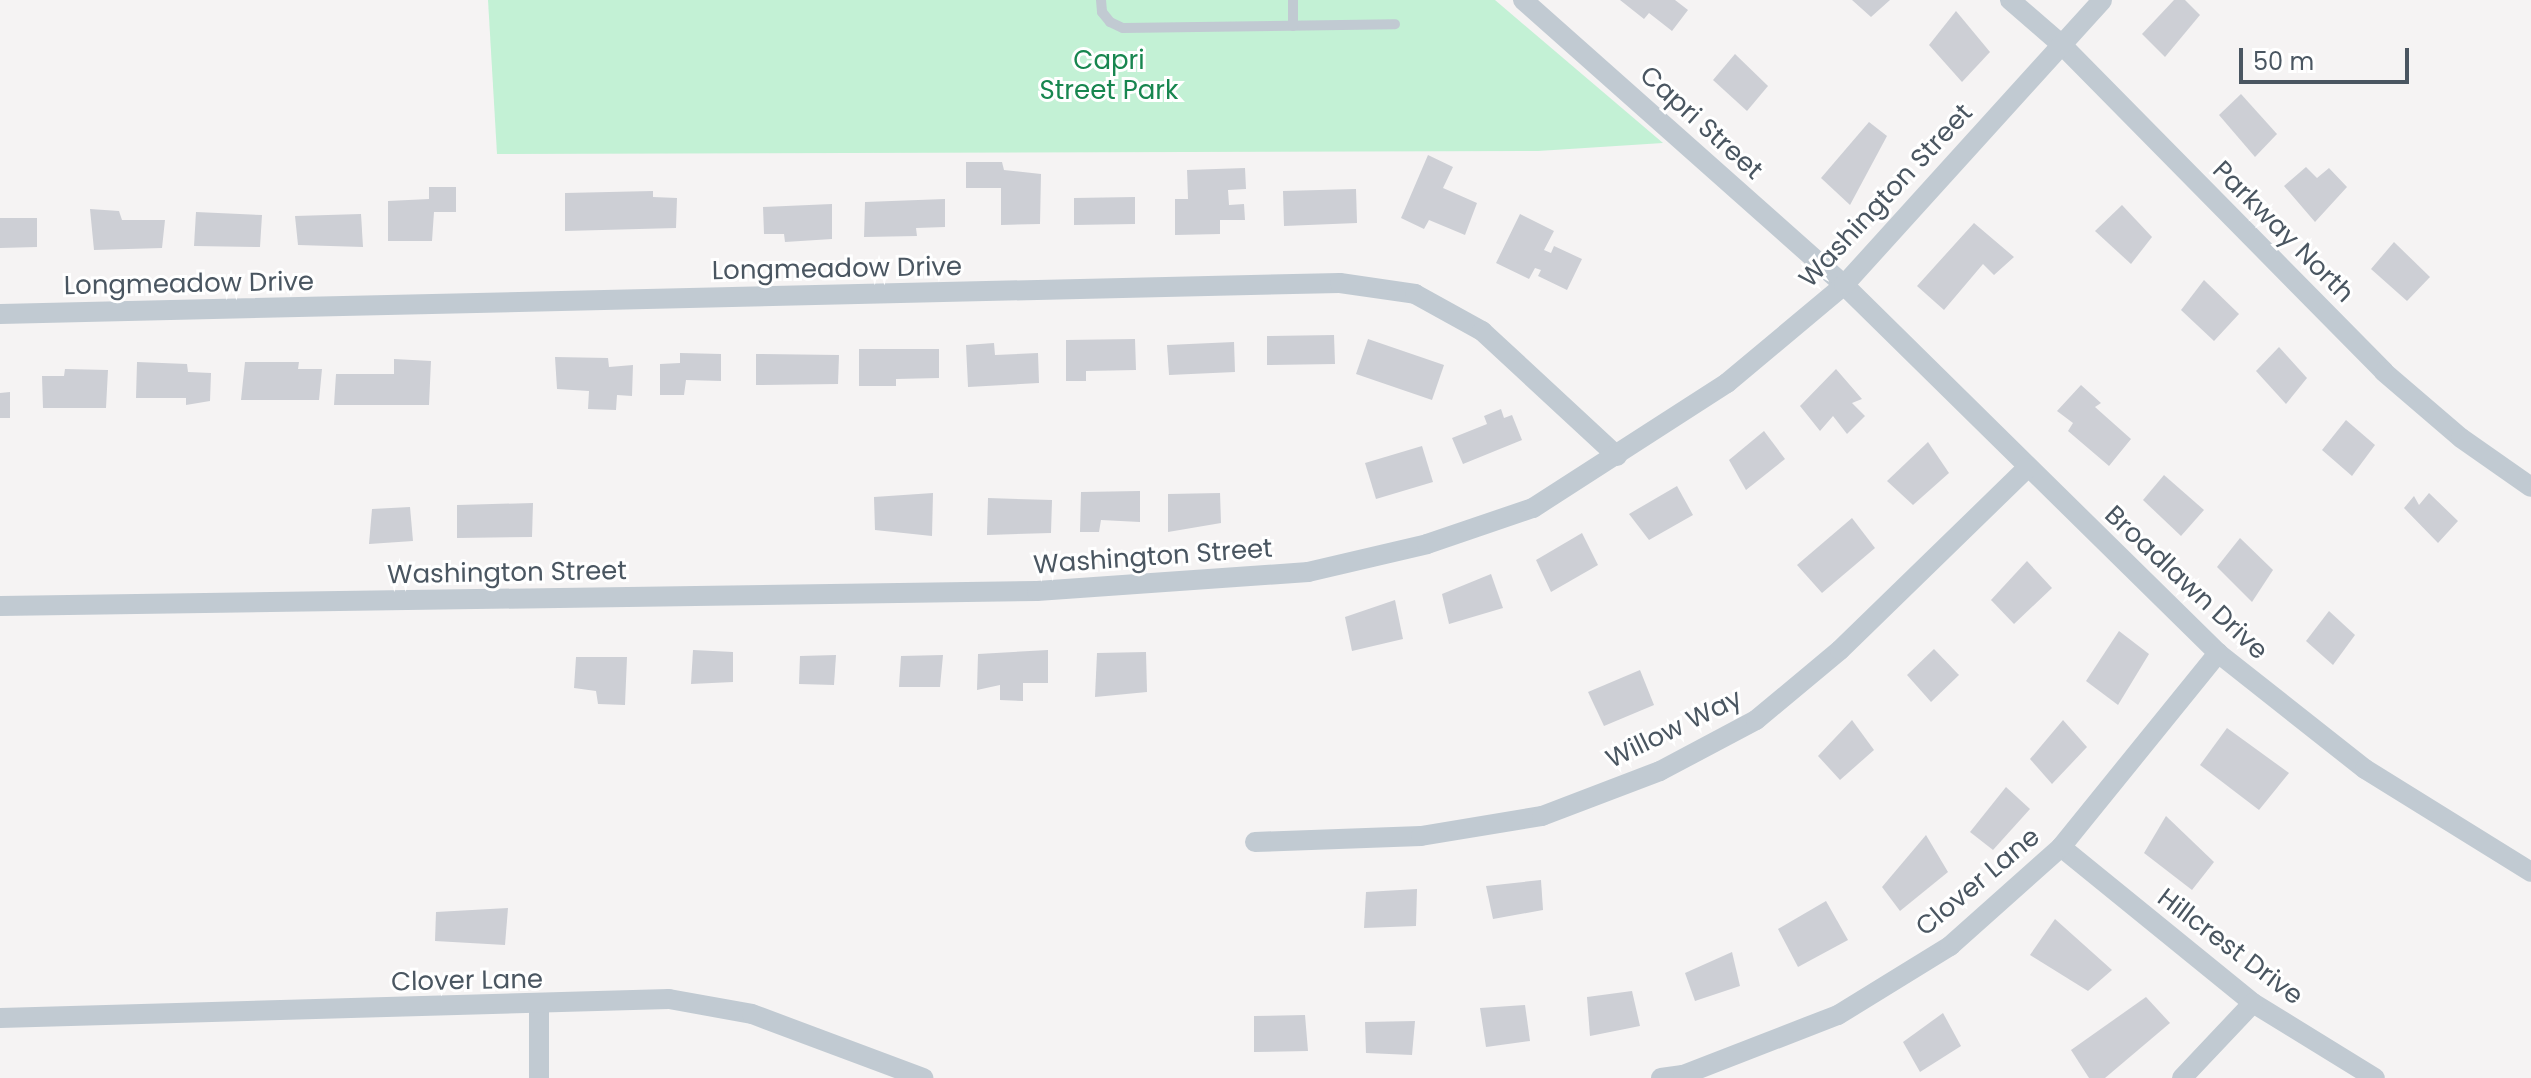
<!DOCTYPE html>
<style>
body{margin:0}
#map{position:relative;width:2531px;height:1078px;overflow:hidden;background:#f5f3f3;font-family:Poppins,sans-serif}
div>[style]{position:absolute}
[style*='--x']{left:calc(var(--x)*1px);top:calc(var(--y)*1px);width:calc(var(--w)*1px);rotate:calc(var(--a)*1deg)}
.green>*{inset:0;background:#c3f1d5}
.building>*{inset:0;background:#cdcfd5}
.lane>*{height:10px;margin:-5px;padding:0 5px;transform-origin:5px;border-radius:5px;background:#c1cad2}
.street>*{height:20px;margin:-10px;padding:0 10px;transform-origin:10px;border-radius:10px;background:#c1cad2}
span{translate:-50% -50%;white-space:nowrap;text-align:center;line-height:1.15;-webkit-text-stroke:6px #fff;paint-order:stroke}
.park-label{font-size:26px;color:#17864f}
.street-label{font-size:26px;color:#4a5661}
.scale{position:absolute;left:2239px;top:48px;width:170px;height:36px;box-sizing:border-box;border:4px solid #4a5661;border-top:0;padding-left:10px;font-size:24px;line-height:28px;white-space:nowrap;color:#4a5661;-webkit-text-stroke:6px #fff;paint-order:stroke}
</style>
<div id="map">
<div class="green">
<div style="clip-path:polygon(488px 0,1495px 0,1663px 143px,1538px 151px,497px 154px)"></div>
</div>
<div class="building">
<div style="clip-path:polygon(1620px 0,1675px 0,1688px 10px,1672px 31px,1649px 13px,1644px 19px)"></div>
<div style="clip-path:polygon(1852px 0,1890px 0,1871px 17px)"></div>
<div style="clip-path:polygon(2174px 0,2185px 0,2200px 15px,2165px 57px,2142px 34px)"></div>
<div style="clip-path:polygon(1956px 11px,1990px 52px,1962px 82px,1929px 45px)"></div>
<div style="clip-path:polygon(1735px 54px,1768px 86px,1747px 111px,1713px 80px)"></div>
<div style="clip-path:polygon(2241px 94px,2277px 134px,2255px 157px,2219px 115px)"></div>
<div style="clip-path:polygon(1869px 122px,1887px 136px,1850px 205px,1821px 178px)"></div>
<div style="clip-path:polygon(1428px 155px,1453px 167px,1443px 188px,1477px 203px,1465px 235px,1429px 220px,1424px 229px,1401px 218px)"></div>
<div style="clip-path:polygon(966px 162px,1002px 162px,1004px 170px,1041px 174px,1040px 224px,1001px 225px,1001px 188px,966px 188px)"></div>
<div style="clip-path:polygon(2306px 167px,2317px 178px,2329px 168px,2347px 187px,2315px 222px,2284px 186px)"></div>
<div style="clip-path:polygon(1245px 168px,1246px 189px,1228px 190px,1229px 205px,1244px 204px,1245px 220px,1220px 220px,1220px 234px,1175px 235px,1175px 199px,1188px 199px,1187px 170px)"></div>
<div style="clip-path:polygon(429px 187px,456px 187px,456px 212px,434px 212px,432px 241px,388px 241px,388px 201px,429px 199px)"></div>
<div style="clip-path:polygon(1356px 189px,1357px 223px,1284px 226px,1283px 191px)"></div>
<div style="clip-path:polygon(653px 191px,653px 197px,677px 198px,676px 228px,565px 231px,565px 193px)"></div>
<div style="clip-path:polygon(1135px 197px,1135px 224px,1074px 225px,1074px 198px)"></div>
<div style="clip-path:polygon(945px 199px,945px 227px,916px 228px,917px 236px,864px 237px,865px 202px)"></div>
<div style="clip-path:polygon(832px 204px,832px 239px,785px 242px,784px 234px,764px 234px,763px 207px)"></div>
<div style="clip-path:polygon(2122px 205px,2152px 237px,2131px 264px,2095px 231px)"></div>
<div style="clip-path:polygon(90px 209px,119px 211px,122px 220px,165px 220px,162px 248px,94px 250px)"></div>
<div style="clip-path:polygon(196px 212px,262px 215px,260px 247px,194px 246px)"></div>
<div style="clip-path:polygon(361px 214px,363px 247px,298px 245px,295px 216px)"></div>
<div style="clip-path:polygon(1520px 214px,1554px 231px,1544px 250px,1551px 253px,1554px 246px,1582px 259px,1567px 290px,1538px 276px,1541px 270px,1535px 268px,1529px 279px,1496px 263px)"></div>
<div style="clip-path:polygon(0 218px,37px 218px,37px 247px,0 248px)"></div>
<div style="clip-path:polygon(1974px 223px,2014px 257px,1994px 275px,1983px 264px,1944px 310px,1917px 286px)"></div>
<div style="clip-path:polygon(2394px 242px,2430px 277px,2407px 301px,2371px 269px)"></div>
<div style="clip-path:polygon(2204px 280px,2239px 314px,2214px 341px,2181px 310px)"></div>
<div style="clip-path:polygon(1334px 335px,1335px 364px,1267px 365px,1267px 336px)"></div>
<div style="clip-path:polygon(1135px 339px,1136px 370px,1086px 371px,1086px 381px,1066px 381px,1066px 340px)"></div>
<div style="clip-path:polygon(1368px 339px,1444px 365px,1432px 400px,1356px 374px)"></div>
<div style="clip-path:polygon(1234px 342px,1235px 372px,1169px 375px,1167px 345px)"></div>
<div style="clip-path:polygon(994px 343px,995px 355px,1038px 353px,1039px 383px,968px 387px,966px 345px)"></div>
<div style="clip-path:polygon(2279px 347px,2307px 378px,2286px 404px,2256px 371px)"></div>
<div style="clip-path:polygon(859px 349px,939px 349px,939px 378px,896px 379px,896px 386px,859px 386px)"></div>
<div style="clip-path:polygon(680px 353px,721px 354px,721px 381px,686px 380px,684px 395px,660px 395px,660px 364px,680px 363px)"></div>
<div style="clip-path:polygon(756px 354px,839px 355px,838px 384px,756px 385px)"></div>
<div style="clip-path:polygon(555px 357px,608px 358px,609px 367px,633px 365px,632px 396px,617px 395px,616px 410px,588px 409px,589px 391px,557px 389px)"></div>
<div style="clip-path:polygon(394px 359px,431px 361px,429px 405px,334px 405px,336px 374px,394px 374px)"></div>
<div style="clip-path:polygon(137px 362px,187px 364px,188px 372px,211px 373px,210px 401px,186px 405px,186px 398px,136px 398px)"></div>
<div style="clip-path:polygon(245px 362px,299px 362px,298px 369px,322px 369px,319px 400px,241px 400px)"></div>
<div style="clip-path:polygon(65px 369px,108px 370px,106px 408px,43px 408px,42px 376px,64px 376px)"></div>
<div style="clip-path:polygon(1836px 369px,1862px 399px,1852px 403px,1865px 416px,1847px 434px,1833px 416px,1820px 431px,1800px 406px)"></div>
<div style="clip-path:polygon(2081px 385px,2101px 403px,2095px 407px,2131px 439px,2109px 466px,2068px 431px,2073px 423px,2057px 411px)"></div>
<div style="clip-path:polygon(10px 392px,10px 418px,0 418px,0 393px)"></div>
<div style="clip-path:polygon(1501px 409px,1504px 418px,1512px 415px,1522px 440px,1463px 464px,1452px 438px,1487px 424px,1484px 416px)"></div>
<div style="clip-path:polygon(2346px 420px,2375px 445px,2352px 476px,2322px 450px)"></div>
<div style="clip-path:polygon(1764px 431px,1785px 459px,1746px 490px,1729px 460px)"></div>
<div style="clip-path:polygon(1928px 442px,1949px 473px,1913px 505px,1887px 481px)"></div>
<div style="clip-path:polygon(1422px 446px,1433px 482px,1376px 499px,1365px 463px)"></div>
<div style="clip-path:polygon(2164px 475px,2204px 510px,2181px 536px,2143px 500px)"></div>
<div style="clip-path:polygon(1677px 486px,1693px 515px,1649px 540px,1629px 514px)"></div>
<div style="clip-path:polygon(1140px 491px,1140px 522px,1101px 520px,1099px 532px,1080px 532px,1081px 492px)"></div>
<div style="clip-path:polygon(933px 493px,932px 536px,875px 530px,874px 497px)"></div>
<div style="clip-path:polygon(1220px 493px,1221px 523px,1168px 532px,1168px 494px)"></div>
<div style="clip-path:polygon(2429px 493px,2458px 521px,2438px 543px,2404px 508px,2414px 496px,2419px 505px)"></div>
<div style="clip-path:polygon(988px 498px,1052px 500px,1051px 533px,987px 535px)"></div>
<div style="clip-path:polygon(533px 503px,532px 537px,457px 538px,457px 505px)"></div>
<div style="clip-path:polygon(410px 507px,413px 541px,369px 544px,372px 509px)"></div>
<div style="clip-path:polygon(1852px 518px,1875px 548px,1822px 593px,1797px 565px)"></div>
<div style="clip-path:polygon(1582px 533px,1598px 565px,1551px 592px,1536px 560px)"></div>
<div style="clip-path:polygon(2240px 538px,2273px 570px,2252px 602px,2217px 567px)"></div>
<div style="clip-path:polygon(2027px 561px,2052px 588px,2014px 624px,1991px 600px)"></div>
<div style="clip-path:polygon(1491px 574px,1503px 608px,1449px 624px,1442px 594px)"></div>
<div style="clip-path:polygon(1395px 600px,1403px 639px,1352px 651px,1345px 617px)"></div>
<div style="clip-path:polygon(2329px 611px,2355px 635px,2333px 665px,2306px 641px)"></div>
<div style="clip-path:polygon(2119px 631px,2149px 654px,2118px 705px,2086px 681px)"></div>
<div style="clip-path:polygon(1934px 649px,1959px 675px,1931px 702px,1907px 675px)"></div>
<div style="clip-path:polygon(693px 650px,733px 652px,733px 682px,691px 684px)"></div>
<div style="clip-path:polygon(1048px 650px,1048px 683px,1023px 683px,1023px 701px,1000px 700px,1000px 685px,977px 690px,978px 654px)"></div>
<div style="clip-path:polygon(1146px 652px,1147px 692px,1095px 697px,1097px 653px)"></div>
<div style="clip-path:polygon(836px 655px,834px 685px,799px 684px,800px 656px)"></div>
<div style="clip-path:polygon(943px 655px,940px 687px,899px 687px,901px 656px)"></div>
<div style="clip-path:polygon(576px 657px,627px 657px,625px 705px,598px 704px,596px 691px,574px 688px)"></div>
<div style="clip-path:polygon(1640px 670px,1654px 705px,1604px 726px,1588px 692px)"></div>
<div style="clip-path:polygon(1852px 720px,1874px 750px,1840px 780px,1818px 756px)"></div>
<div style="clip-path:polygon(2063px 720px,2087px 747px,2052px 784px,2030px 759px)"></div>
<div style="clip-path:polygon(2227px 728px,2289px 773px,2259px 810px,2200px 765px)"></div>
<div style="clip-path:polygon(2006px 787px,2030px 809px,1993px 850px,1970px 832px)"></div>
<div style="clip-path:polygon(2166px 816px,2214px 862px,2192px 890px,2144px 853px)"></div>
<div style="clip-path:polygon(1926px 835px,1948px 872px,1900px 911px,1882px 887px)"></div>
<div style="clip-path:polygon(1541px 880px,1543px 910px,1493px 919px,1486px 886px)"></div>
<div style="clip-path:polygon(1417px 889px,1416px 926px,1364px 928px,1366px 892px)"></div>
<div style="clip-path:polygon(1826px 901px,1848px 940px,1798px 967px,1778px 929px)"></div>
<div style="clip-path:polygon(508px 908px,505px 945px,435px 941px,436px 912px)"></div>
<div style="clip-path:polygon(2055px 919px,2112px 970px,2088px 991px,2030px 955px)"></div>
<div style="clip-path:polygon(1732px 952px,1740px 986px,1695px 1001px,1685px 973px)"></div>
<div style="clip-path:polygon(1632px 991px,1640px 1026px,1590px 1036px,1587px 997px)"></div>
<div style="clip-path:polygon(2146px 997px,2170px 1023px,2105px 1078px,2089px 1078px,2071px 1050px)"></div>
<div style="clip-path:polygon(1525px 1005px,1530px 1041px,1486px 1047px,1480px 1008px)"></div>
<div style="clip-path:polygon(1943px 1013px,1961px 1046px,1920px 1072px,1903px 1042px)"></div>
<div style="clip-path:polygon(1305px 1015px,1308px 1051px,1254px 1052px,1254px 1016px)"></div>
<div style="clip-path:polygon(1415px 1021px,1412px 1055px,1366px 1053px,1365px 1022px)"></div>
</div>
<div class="lane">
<div style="--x:1101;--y:0;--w:12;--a:85"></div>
<div style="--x:1102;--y:12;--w:13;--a:51"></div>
<div style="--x:1110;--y:22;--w:14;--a:25"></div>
<div style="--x:1123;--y:28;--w:272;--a:-0.8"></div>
<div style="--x:1293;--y:26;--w:26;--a:-90"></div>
</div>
<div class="street">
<div style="--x:1523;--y:0;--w:429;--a:41.6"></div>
<div style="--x:1844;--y:285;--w:525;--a:44.54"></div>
<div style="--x:2218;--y:653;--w:187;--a:38.3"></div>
<div style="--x:2365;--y:769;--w:195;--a:31.8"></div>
<div style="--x:2010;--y:0;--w:69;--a:40.9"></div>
<div style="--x:2062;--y:45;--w:459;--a:45.4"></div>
<div style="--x:2384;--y:372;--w:101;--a:40.6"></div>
<div style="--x:2461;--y:438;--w:85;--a:35"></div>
<div style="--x:0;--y:314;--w:1340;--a:-1.33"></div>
<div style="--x:1340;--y:283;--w:76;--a:8.3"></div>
<div style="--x:1415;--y:294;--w:77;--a:28.9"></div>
<div style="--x:1482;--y:331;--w:184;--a:42.8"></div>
<div style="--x:0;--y:606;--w:1037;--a:-0.83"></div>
<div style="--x:1037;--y:591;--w:272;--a:-4"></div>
<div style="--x:1308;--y:572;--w:122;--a:-13.2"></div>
<div style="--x:1427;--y:544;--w:112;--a:-18.8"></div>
<div style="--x:1533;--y:508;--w:231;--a:-32.8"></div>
<div style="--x:1727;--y:383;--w:153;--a:-39.9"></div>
<div style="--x:1844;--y:285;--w:384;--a:-47.8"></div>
<div style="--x:1255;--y:842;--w:166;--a:-2.1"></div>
<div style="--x:1421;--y:836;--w:123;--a:-9.4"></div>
<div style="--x:1542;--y:816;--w:126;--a:-20.9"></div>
<div style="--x:1660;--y:771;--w:109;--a:-28"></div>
<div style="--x:1756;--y:720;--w:109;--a:-39.8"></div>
<div style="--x:1840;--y:650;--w:261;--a:-44.2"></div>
<div style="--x:2061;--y:847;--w:247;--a:39.1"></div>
<div style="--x:2253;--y:1003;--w:143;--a:31.6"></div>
<div style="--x:539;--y:1005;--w:73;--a:90"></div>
<div style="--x:0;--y:1018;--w:669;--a:-1.63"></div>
<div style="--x:669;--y:999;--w:84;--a:10.2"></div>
<div style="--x:752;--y:1014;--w:183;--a:20.5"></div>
<div style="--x:1661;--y:1078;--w:22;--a:-8"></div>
<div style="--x:1683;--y:1075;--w:166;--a:-21.2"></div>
<div style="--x:1838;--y:1015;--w:132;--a:-31.6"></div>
<div style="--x:1950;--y:946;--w:149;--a:-41.7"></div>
<div style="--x:2061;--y:847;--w:250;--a:-51"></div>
<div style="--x:2182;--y:1078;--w:103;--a:-46.6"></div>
</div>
<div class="park-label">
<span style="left:1109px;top:76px">Capri<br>Street Park</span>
</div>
<div class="street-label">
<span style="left:1701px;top:123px;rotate:42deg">Capri Street</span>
<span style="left:1886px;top:196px;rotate:-47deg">Washington Street</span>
<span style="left:2283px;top:232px;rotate:45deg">Parkway North</span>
<span style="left:837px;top:269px;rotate:-1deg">Longmeadow Drive</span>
<span style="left:189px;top:284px;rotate:-1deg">Longmeadow Drive</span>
<span style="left:1153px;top:557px;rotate:-4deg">Washington Street</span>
<span style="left:507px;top:573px;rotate:-1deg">Washington Street</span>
<span style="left:2186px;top:583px;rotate:43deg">Broadlawn Drive</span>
<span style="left:1674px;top:729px;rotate:-26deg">Willow Way</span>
<span style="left:1978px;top:882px;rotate:-40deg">Clover Lane</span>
<span style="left:2230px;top:947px;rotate:37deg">Hillcrest Drive</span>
<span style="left:467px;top:981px;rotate:-1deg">Clover Lane</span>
</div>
<div class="scale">50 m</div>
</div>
